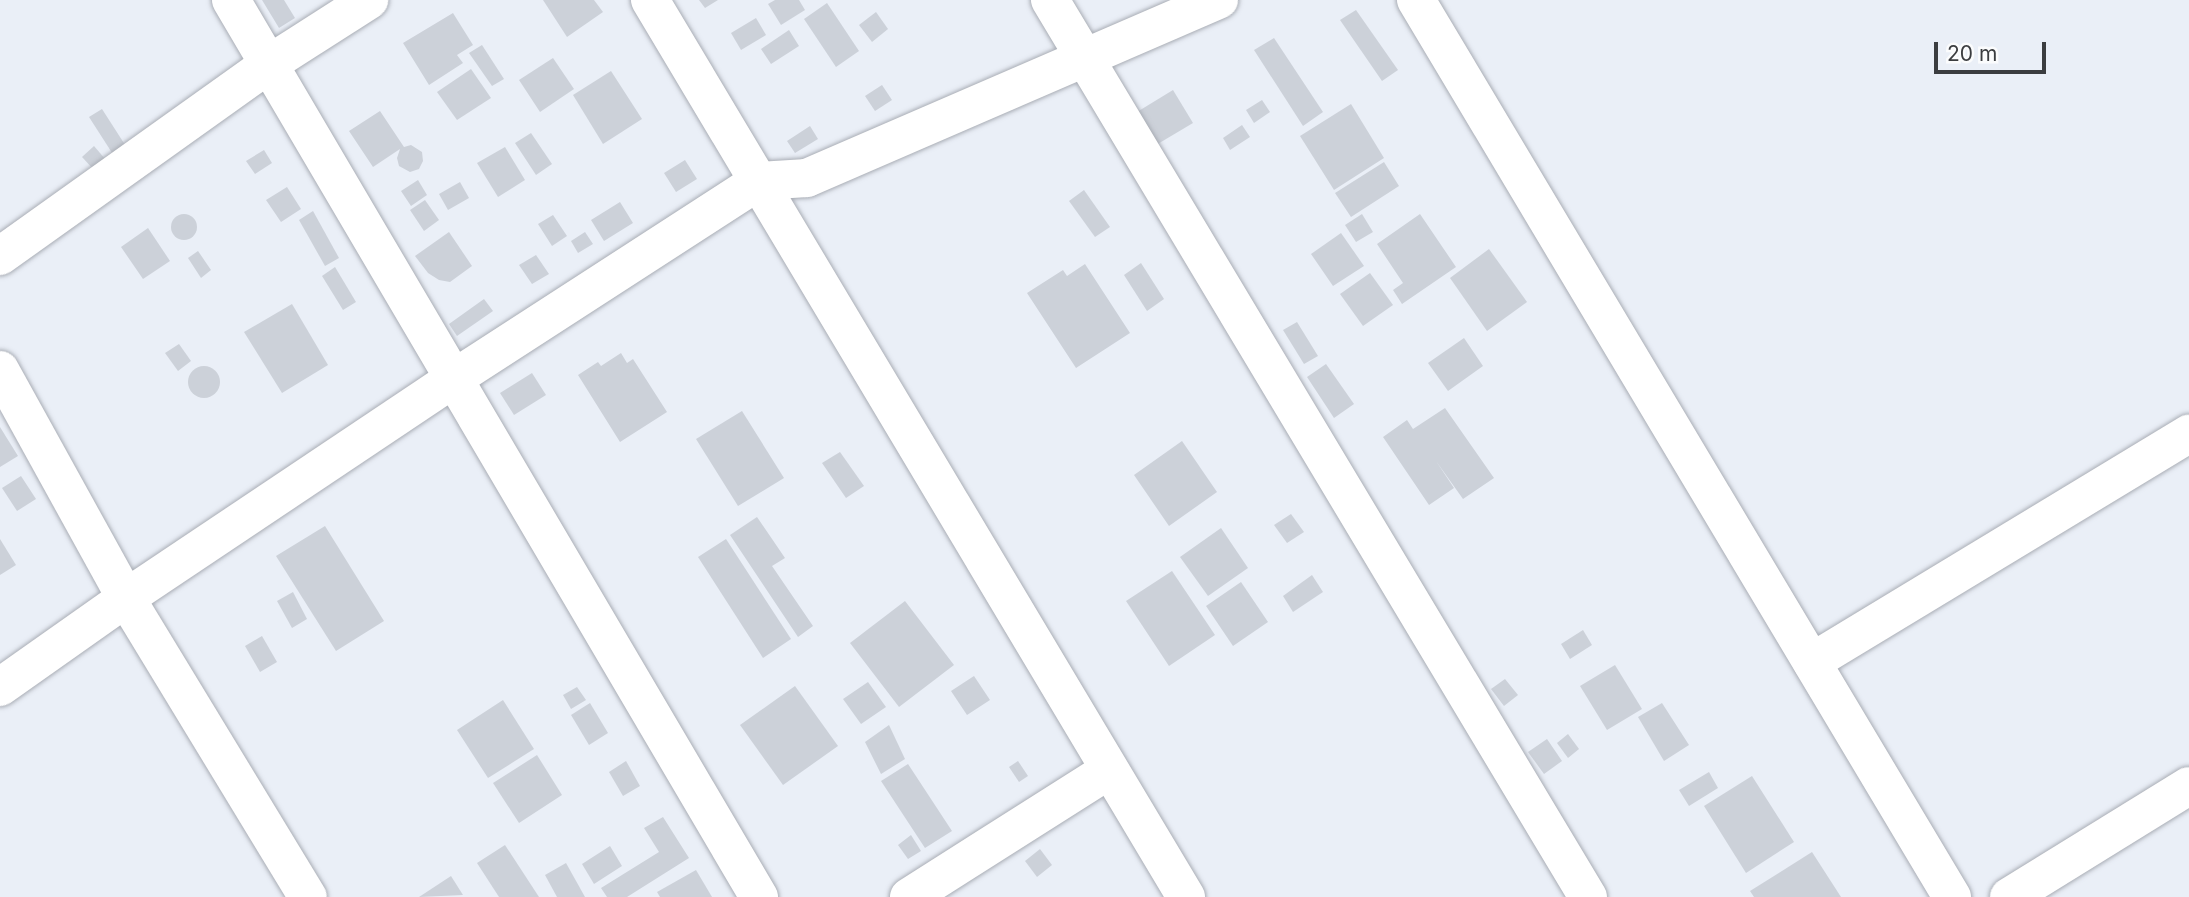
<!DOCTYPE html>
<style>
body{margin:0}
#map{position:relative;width:2189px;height:897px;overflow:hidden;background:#eaeff7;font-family:Inter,sans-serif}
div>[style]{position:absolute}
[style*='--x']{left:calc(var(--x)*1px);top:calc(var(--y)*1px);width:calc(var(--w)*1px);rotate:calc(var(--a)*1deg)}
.building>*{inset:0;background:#ccd1d9}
.round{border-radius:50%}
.roads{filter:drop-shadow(0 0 2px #a9adb5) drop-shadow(0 0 2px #a9adb5)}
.street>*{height:38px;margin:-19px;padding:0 19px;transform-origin:19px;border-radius:19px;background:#fff}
span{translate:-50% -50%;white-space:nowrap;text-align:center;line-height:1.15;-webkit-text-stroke:5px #fbfcfd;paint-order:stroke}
.scale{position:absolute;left:1934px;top:42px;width:112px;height:32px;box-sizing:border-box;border:4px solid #3b3d40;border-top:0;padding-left:9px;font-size:21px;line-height:24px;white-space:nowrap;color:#3b3d40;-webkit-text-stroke:5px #fbfcfd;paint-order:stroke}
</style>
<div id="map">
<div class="building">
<div style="clip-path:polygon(262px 0,284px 0,295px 18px,279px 28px)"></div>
<div style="clip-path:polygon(543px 0,594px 0,603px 12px,567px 37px)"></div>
<div style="clip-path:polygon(699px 0,718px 0,705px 8px)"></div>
<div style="clip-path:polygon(775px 0,799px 0,805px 10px,781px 25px,768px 4px)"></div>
<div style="clip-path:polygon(827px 3px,859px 51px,836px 67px,804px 19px)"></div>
<div style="clip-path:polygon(1356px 10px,1398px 70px,1382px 81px,1340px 20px)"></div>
<div style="clip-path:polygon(876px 12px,888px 29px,872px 42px,859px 25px)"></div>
<div style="clip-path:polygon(453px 13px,473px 45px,457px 55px,463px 63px,429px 85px,403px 43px)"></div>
<div style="clip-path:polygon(756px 18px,766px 35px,741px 50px,731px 33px)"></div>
<div style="clip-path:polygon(789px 30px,799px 46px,771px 64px,761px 49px)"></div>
<div style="clip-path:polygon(1274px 38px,1323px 112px,1303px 126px,1254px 50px)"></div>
<div style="clip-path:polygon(482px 45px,504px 79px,492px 86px,469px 53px)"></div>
<div style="clip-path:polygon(553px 58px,574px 89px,540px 112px,519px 80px)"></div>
<div style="clip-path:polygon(471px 69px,491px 98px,457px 120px,437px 92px)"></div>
<div style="clip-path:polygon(611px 71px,642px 119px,603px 144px,573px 95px)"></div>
<div style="clip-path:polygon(882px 85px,892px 100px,875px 111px,865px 96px)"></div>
<div style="clip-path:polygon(1173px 90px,1193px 123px,1156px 145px,1137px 112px)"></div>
<div style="clip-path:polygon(1262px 100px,1270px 112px,1254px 123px,1246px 110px)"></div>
<div style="clip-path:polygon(1351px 104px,1384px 158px,1334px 190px,1300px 136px)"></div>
<div style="clip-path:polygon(102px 109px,129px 151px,116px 159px,89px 117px)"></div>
<div style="clip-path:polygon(380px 111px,404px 147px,411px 145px,422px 152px,423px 161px,419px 169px,410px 172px,399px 166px,397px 158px,400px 149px,373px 167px,349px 131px)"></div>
<div style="clip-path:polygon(1242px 125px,1250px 137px,1230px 150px,1223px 138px)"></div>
<div style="clip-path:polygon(810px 126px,818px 139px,795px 153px,787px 141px)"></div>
<div style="clip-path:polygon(531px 133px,552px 164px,536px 175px,515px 143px)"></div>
<div style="clip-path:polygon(94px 146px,106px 160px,95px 171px,82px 157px)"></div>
<div style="clip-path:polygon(505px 147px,525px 180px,498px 197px,477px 163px)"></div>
<div style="clip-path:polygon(264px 150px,272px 163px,255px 174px,246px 161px)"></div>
<div style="clip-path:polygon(685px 160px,697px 179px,676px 192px,664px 173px)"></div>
<div style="clip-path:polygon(1384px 162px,1399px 186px,1351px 217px,1335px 193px)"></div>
<div style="clip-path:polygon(418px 180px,427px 195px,411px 206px,401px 191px)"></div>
<div style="clip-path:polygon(460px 182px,469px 198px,448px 210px,439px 194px)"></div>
<div style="clip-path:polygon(287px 187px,301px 209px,281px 222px,266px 200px)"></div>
<div style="clip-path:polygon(1084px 190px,1110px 227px,1095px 237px,1069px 201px)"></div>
<div style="clip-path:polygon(425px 200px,439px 220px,424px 231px,410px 210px)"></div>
<div style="clip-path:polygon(620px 202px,633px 223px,604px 241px,591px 220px)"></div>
<div style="clip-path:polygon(313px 211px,339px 258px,325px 266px,299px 220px)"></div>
<div class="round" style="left:171px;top:214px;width:26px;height:26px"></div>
<div style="clip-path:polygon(1362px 214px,1373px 232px,1356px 242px,1345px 225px)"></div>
<div style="clip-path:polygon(1420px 214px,1456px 267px,1402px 304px,1393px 290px,1403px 283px,1377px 244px)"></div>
<div style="clip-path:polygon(553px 215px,567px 236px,552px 246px,538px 224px)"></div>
<div style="clip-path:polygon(148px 228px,170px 261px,143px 279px,121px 247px)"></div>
<div style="clip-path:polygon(449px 232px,472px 266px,450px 282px,439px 280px,428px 273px,415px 256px)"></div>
<div style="clip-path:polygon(585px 232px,593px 244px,578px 253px,571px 241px)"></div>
<div style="clip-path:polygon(1341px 233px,1364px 266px,1333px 286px,1311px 254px)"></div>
<div style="clip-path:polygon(1489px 249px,1527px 302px,1487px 331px,1450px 278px)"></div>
<div style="clip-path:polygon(198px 251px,211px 270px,201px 278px,188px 258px)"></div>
<div style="clip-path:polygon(536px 255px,549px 274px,532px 284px,519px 265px)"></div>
<div style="clip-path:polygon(1141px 263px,1164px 299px,1147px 311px,1124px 275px)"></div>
<div style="clip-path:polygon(1085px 264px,1130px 333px,1076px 368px,1027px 293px,1063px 270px,1067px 276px)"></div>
<div style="clip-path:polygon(335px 267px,356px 302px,343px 310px,322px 276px)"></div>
<div style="clip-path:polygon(1370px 273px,1393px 305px,1363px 326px,1340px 294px)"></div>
<div style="clip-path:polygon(484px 299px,493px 311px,457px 336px,449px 324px)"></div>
<div style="clip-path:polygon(292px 304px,328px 365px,282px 393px,244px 332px)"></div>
<div style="clip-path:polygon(1297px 322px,1318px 356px,1304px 364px,1283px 330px)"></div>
<div style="clip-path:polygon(1464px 338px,1483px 366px,1448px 391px,1428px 363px)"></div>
<div style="clip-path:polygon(179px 344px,191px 361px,178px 371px,165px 353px)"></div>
<div style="clip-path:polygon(621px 353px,627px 363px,633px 359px,667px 412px,620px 442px,578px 375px,598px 362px,601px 366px)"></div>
<div style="clip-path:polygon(1326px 364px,1354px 404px,1334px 418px,1307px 377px)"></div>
<div class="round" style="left:188px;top:366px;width:32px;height:32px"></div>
<div style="clip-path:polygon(532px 373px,546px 395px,514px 415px,500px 393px)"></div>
<div style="clip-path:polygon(1445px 408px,1494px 478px,1463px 499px,1436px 461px,1454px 488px,1429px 505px,1383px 437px,1407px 420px,1413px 429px)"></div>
<div style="clip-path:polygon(742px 411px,784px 478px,738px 506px,696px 439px)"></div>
<div style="clip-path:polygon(0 427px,18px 456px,0 467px)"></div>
<div style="clip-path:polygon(1182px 441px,1217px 492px,1169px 526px,1134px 475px)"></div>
<div style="clip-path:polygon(840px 452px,864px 486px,846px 498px,822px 463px)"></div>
<div style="clip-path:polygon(21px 476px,36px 499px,17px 511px,2px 488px)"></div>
<div style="clip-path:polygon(1291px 514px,1304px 532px,1287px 543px,1274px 525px)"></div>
<div style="clip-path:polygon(757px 517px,785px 558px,772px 566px,813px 626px,798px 637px,730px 535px)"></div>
<div style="clip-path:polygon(325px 526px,384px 621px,336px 651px,276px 556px)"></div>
<div style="clip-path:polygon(1221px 528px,1248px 568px,1208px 596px,1180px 557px)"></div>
<div style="clip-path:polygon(0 539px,16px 565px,0 575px)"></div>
<div style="clip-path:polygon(726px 539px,791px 639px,763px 658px,698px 557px)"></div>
<div style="clip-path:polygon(1172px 571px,1215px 635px,1169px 666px,1126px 601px)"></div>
<div style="clip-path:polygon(1312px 575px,1323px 592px,1293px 612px,1283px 596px)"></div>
<div style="clip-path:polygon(1241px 582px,1268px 622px,1233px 646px,1206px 606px)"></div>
<div style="clip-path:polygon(293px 592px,307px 619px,292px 628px,277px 601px)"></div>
<div style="clip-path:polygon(905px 601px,954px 665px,899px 707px,850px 643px)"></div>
<div style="clip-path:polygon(1583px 630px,1592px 645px,1570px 659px,1561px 644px)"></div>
<div style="clip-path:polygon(262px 636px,277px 662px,260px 672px,245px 646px)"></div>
<div style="clip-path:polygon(1615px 665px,1642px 709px,1607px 730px,1580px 686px)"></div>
<div style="clip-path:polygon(974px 676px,990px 700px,967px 715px,951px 691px)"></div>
<div style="clip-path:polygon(1505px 679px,1518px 695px,1504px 706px,1491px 689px)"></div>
<div style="clip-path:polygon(868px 682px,886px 707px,861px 724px,843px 699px)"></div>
<div style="clip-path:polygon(795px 686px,838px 746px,783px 785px,740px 725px)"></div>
<div style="clip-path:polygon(577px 687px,586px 700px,571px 709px,563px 695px)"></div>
<div style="clip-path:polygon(503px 700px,534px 749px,488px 778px,457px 730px)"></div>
<div style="clip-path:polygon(590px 703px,608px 733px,589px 745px,571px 715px)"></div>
<div style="clip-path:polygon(1662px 703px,1689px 745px,1664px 761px,1638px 717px)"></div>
<div style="clip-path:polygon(889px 725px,905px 759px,881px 774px,865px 742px)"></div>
<div style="clip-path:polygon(1568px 734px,1579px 749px,1568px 758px,1557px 743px)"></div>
<div style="clip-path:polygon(1547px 739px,1562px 761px,1544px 774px,1528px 752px)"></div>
<div style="clip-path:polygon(537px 755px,562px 795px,519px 823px,493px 783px)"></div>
<div style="clip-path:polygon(626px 761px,640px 786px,623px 796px,609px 772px)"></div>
<div style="clip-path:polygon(1018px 761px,1028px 776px,1019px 782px,1009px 767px)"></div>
<div style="clip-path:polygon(908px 764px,952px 831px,925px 848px,881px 781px)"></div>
<div style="clip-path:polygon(1709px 772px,1718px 788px,1689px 806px,1679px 790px)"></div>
<div style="clip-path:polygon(1752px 776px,1794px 842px,1746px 873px,1704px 806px)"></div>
<div style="clip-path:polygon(663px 817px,689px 858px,627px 897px,607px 897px,601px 888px,659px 852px,644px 828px)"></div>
<div style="clip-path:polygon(911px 835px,921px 851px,908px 859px,898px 845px)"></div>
<div style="clip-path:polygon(505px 845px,539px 897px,499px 897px,477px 863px)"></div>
<div style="clip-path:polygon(610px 846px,622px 866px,594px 884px,582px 864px)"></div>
<div style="clip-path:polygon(1040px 849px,1052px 865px,1037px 877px,1025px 861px)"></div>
<div style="clip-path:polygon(1812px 852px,1841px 897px,1754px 897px,1750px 891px)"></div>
<div style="clip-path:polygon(566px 863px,585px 897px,557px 897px,545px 875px)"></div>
<div style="clip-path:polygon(696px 870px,712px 897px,660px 897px,657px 892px)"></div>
<div style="clip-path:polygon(451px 876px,463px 895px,419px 897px)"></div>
</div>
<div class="roads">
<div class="street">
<div style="--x:231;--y:0;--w:1041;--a:59.52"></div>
<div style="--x:650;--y:0;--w:1045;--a:59.14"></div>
<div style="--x:1050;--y:0;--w:1046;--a:59.05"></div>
<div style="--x:1416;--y:0;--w:1045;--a:59.14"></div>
<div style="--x:0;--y:256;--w:330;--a:-35.5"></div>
<div style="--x:269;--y:64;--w:119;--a:-32.6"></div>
<div style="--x:0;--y:370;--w:260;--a:61.1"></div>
<div style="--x:126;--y:598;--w:350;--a:58.7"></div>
<div style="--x:1812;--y:662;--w:441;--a:-31.2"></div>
<div style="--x:0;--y:687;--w:154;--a:-35.2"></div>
<div style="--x:126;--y:598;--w:394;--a:-33.8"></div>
<div style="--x:453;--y:379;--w:364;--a:-32.9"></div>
<div style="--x:759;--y:181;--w:48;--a:-3.6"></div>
<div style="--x:807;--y:178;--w:449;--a:-23.4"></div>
<div style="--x:909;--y:897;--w:237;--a:-32.4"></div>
<div style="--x:2009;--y:897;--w:211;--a:-31.7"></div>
</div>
</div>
<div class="scale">20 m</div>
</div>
